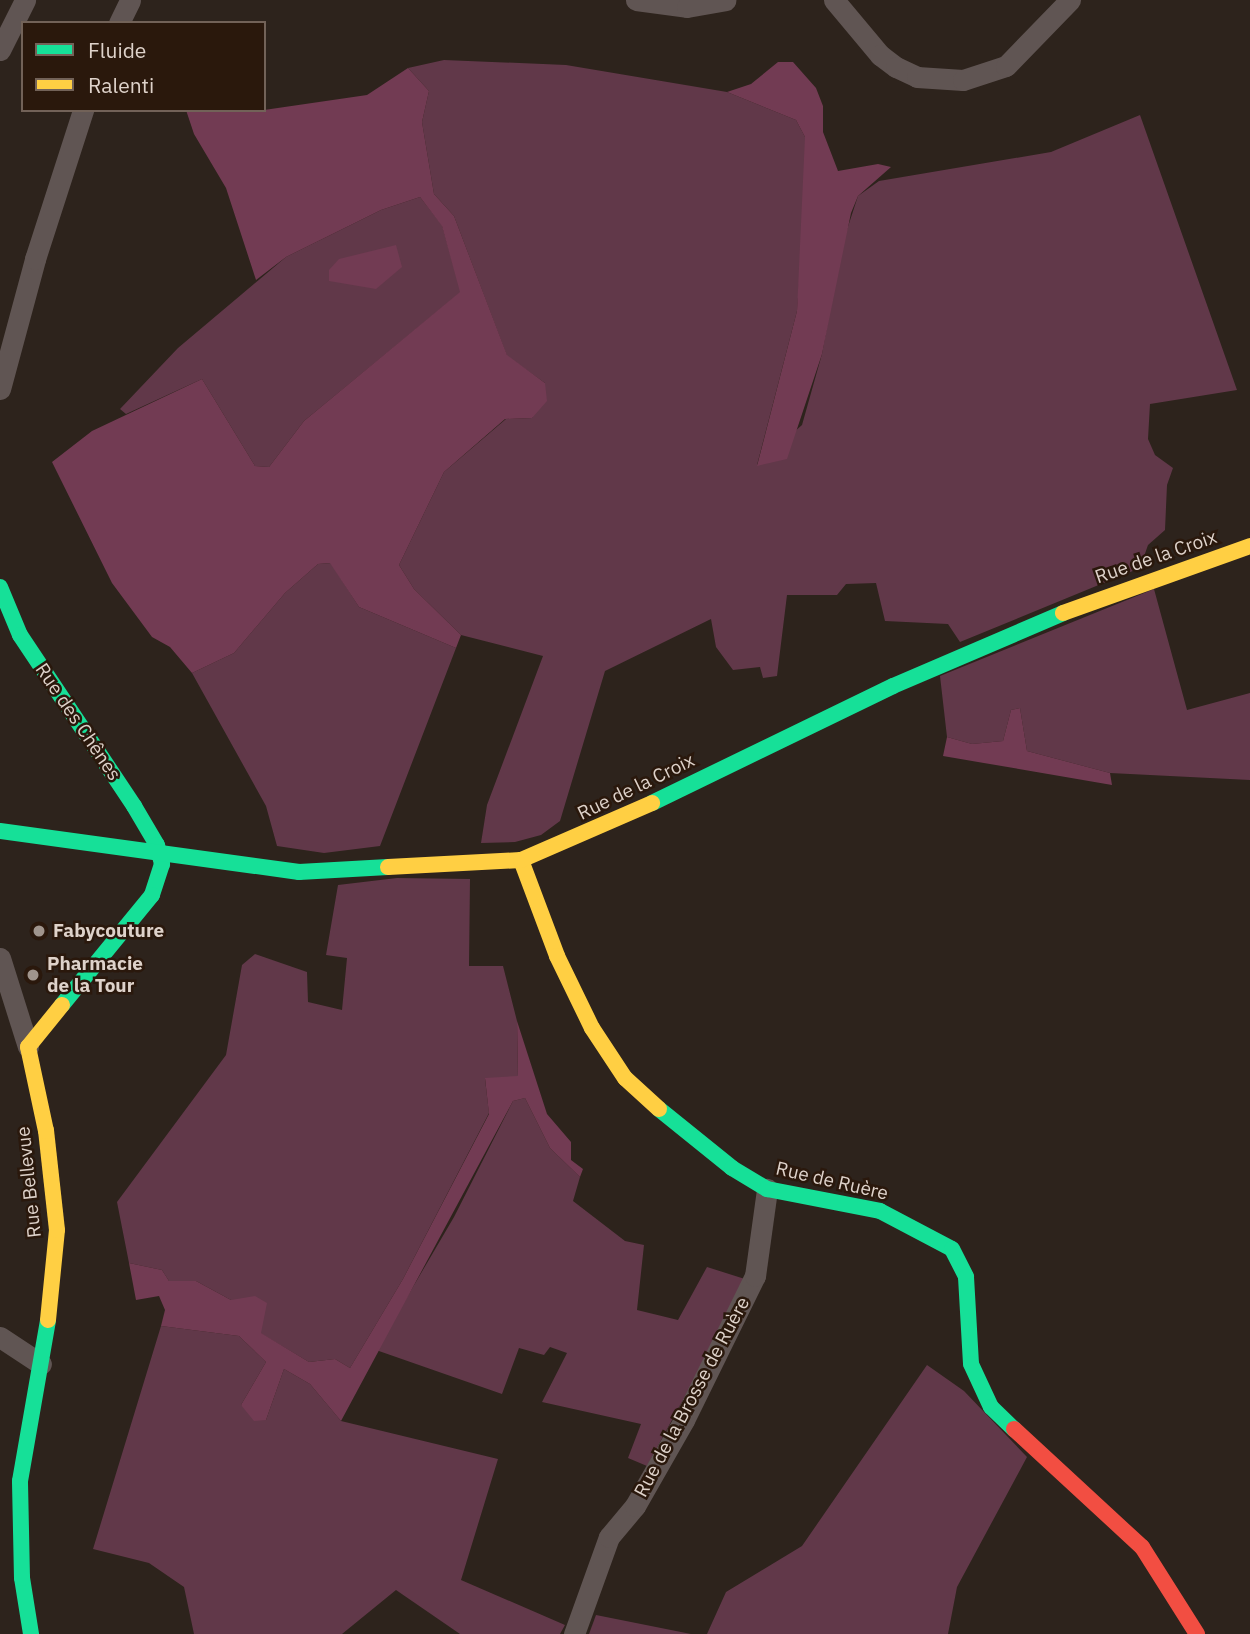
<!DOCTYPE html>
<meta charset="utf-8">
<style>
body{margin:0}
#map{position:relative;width:1250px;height:1634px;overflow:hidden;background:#2d231c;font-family:"IBM Plex Sans",sans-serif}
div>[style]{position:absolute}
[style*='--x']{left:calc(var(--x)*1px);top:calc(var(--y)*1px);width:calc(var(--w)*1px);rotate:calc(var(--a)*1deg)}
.green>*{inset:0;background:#613849}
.forest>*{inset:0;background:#723b53}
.street>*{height:21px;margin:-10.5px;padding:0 10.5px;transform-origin:10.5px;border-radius:10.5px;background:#605553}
.fast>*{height:16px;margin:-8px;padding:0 8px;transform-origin:8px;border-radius:8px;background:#16e098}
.slow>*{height:16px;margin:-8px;padding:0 8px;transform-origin:8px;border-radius:8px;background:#ffcf43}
.jam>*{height:16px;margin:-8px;padding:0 8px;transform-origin:8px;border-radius:8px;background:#f24e42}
.dots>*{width:19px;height:19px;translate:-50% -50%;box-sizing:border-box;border:4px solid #2a180c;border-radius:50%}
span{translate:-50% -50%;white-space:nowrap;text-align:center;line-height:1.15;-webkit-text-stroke:5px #2a180c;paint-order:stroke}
.street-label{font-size:19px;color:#ded2ca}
.poi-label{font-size:19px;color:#ded2ca;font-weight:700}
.left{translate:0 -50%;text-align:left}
.legend{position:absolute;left:21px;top:21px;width:245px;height:91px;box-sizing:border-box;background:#2a180c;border:2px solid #726258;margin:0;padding:9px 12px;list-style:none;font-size:21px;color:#ded2ca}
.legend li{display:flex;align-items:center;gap:14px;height:35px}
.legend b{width:35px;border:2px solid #726258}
</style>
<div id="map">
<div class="green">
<div style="clip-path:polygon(444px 60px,566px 65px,727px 92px,796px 120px,805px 137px,806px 186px,797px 311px,757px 465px,802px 425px,822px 354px,842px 245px,858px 196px,879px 181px,1051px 152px,1140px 115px,1237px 390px,1150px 404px,1148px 439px,1155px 455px,1173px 468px,1167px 485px,1165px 530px,1148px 545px,1140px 568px,960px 642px,948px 624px,885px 621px,876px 583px,846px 584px,837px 595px,787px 595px,777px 676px,763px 678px,760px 667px,733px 670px,716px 647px,711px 619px,605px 671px,560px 821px,541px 835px,515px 842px,481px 843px,487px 805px,543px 656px,461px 635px,414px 589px,399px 565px,444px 472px,506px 419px,532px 418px,545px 383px,507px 356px,454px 216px,434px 194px,422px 122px,429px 91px,408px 68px)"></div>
<div style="clip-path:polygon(420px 197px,442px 225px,461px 292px,304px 421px,269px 467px,255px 466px,202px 379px,126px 414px,120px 409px,178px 348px,286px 257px,381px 210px)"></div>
<div style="clip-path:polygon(331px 563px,359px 607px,456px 648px,380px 846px,324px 853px,277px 846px,266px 806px,192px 673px,234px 653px,285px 593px,318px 564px)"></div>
<div style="clip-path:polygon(1154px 589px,1187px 710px,1250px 693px,1250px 780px,1110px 773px,1027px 751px,1020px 708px,1011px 710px,1003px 741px,972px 744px,947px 737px,940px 676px)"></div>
<div style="clip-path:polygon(397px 878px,470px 879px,469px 966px,503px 966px,517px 1021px,518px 1077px,485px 1079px,489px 1113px,403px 1279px,350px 1368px,335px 1359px,309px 1362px,260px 1333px,266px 1303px,231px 1300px,196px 1281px,169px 1281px,162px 1270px,129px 1263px,117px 1202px,226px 1055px,242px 965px,255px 954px,307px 972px,308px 1002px,342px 1010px,347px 958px,326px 955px,338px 885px)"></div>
<div style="clip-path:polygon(525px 1098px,550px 1148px,580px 1177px,573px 1201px,625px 1241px,644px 1245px,637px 1310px,678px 1320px,707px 1267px,748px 1280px,647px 1466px,628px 1458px,641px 1424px,542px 1402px,567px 1353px,550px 1347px,544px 1355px,519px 1348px,502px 1394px,376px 1350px,454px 1217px,513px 1101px)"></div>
<div style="clip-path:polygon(161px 1326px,239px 1336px,266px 1362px,241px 1405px,266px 1420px,284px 1369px,310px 1384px,341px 1421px,498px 1459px,461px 1580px,565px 1625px,560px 1634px,460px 1634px,396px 1590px,342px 1634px,194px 1634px,184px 1587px,149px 1563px,93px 1549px)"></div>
<div style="clip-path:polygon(927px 1365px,964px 1391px,1027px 1457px,957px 1587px,948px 1634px,707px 1634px,726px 1592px,802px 1546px)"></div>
<div style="clip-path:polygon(596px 1615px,691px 1634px,589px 1634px)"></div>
</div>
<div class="forest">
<div style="clip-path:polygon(778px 62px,793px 62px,816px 88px,823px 106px,823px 132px,838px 171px,878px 164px,891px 167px,858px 196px,851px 213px,822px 354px,787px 459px,757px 466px,797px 311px,805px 137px,796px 120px,727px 92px,751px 84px)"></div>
<div style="clip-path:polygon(408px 68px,429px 91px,422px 122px,434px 194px,454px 216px,507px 355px,545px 383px,547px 401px,532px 418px,505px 419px,444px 472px,399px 565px,414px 589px,461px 635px,456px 648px,359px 607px,330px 563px,318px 564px,285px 593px,234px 653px,192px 673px,170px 647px,152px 637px,112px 583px,52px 462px,92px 431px,202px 379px,255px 466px,269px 467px,304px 421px,460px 292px,442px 226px,420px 197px,381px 210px,286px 257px,256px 280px,226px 188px,194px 134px,186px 110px,264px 110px,367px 95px)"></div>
<div style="clip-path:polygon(396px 245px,402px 267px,376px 289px,329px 281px,329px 270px,339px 259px)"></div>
<div style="clip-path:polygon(1020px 708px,1027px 751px,1110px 773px,1112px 785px,943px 756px,947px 737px,972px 744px,1003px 741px,1011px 710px)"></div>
<div style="clip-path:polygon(517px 1021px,547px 1114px,571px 1142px,571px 1160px,583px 1169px,580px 1177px,550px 1148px,525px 1098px,513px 1101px,341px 1421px,310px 1384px,284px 1369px,266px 1420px,254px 1421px,241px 1405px,266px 1362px,239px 1336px,161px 1326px,165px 1310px,159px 1296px,136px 1300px,129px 1263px,162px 1270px,169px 1281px,196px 1281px,231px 1300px,255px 1296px,267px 1303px,261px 1333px,309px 1362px,335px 1359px,350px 1368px,403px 1279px,489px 1114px,485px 1078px,518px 1076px)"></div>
</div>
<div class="street">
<div style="--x:636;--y:0;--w:51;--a:7.8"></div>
<div style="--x:687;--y:7;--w:39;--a:-10"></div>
<div style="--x:834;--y:0;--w:72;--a:50.1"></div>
<div style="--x:880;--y:55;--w:20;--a:37"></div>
<div style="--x:896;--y:67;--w:23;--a:25"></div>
<div style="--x:917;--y:77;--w:46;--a:3.7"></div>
<div style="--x:963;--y:80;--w:45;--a:-18"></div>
<div style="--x:1006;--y:66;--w:92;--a:-45.9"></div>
<div style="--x:119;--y:23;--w:25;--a:-64"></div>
<div style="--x:0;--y:50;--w:56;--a:-63.4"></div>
<div style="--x:0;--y:389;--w:135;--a:-74.9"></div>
<div style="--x:35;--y:259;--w:157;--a:-72.1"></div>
<div style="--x:0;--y:958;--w:93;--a:72.5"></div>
<div style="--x:0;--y:1337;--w:49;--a:33.4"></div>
<div style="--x:574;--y:1634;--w:103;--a:-70.2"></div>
<div style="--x:609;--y:1537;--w:40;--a:-50"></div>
<div style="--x:635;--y:1506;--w:99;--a:-60.3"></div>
<div style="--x:684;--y:1420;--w:161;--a:-63.8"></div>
<div style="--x:755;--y:1276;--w:88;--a:-82.1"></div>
</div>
<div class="fast">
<div style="--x:0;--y:587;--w:52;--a:67.4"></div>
<div style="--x:20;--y:635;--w:206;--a:56.3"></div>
<div style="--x:134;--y:806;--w:45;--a:59.5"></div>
<div style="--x:157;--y:845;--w:20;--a:75"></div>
<div style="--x:162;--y:864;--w:33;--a:108"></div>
<div style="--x:152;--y:895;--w:142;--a:129.3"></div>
<div style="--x:652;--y:803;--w:268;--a:-25.9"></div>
<div style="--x:893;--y:686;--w:185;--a:-23.2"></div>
<div style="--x:0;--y:831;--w:302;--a:7.8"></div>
<div style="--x:299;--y:872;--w:89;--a:-3.2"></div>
<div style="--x:659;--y:1109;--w:94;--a:38.9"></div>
<div style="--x:732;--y:1168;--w:41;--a:31"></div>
<div style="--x:767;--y:1189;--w:115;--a:11"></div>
<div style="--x:880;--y:1211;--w:81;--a:27.8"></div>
<div style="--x:952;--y:1249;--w:31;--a:63"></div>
<div style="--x:966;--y:1277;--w:87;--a:86.7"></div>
<div style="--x:971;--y:1364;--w:47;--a:65.1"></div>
<div style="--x:991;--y:1407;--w:32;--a:44"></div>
<div style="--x:31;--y:1634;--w:57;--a:-99.1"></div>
<div style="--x:22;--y:1578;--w:97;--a:-91.2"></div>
<div style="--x:20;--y:1481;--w:163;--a:-80.1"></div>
</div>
<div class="slow">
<div style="--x:1063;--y:613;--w:199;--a:-19.7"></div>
<div style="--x:521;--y:860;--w:103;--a:69.4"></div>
<div style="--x:557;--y:956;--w:80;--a:64.1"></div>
<div style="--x:592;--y:1028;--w:60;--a:56.6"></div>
<div style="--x:625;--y:1078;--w:46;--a:42.4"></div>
<div style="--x:388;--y:867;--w:133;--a:-3"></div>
<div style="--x:521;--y:860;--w:143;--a:-23.5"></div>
<div style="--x:48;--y:1320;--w:90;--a:-84.3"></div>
<div style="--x:57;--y:1230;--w:100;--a:-96.3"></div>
<div style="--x:46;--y:1131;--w:86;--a:-102.1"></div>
<div style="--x:28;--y:1047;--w:54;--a:-51"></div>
</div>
<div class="jam">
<div style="--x:1014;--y:1429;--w:174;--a:42.7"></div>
<div style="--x:1142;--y:1547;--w:103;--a:57.7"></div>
</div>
<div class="dots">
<div style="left:39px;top:931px;background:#a0958d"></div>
<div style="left:33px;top:975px;background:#a0958d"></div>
</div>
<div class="street-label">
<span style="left:1156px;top:557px;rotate:-19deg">Rue de la Croix</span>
<span style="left:78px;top:722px;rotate:56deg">Rue des Chênes</span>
<span style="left:636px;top:787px;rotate:-26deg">Rue de la Croix</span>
<span style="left:832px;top:1181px;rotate:13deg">Rue de Ruère</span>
<span style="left:29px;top:1182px;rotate:-96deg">Rue Bellevue</span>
<span style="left:692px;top:1397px;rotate:-62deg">Rue de la Brosse de Ruère</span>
</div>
<div class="poi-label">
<span class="left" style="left:53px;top:931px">Fabycouture</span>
<span class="left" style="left:47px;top:975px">Pharmacie<br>de la Tour</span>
</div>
<ul class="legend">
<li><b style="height:9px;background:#16e098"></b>Fluide</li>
<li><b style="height:9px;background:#ffcf43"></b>Ralenti</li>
</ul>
</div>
